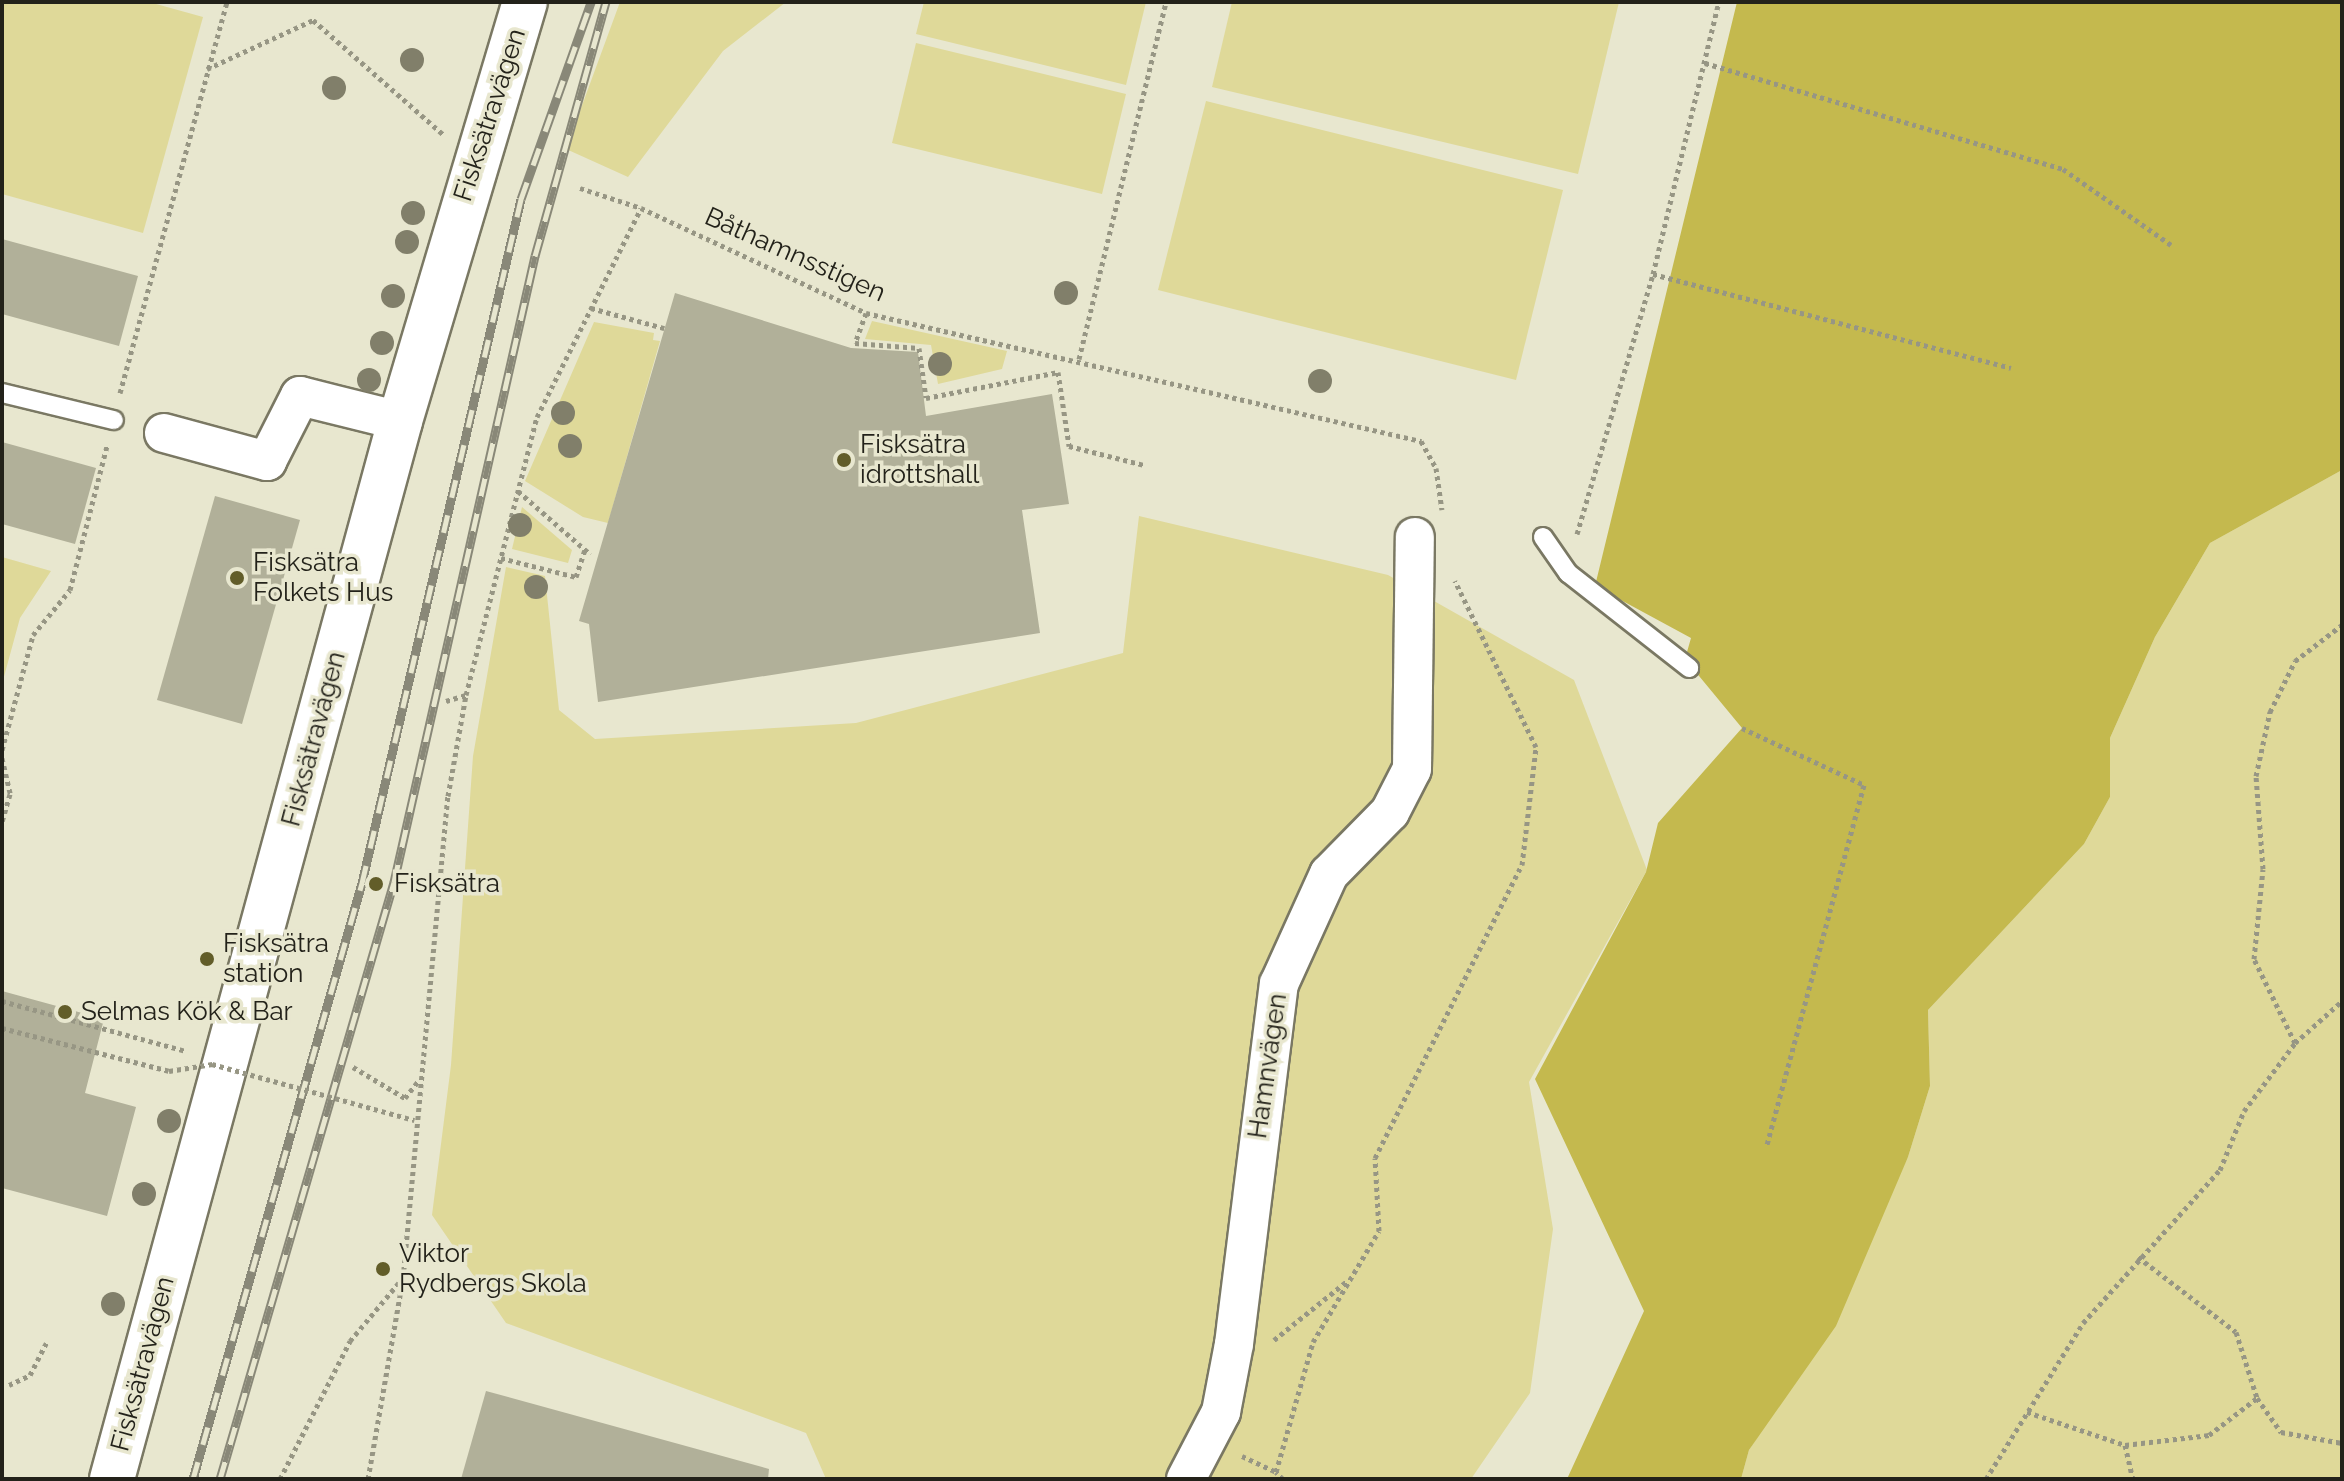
<!DOCTYPE html>
<html>
<head>
<meta charset="utf-8">
<style>
	body { margin:0 }
	#map { position:relative; width:2344px; height:1481px; overflow:hidden; background:#e8e7cf; font-family:Raleway,sans-serif }
	div>[style] { position:absolute }
	.green>* { inset:0; background:#dfd999 }
	.water>* { inset:0; background:#c4b94e }
	.building>* { inset:0; background:#b1b099 }
	.path>* { height:5px; margin-top:-2.5px; transform-origin:0; background:repeating-linear-gradient(90deg,#979684 0 4px,transparent 0 8px) }
	.roads { filter:drop-shadow(2px 0 #7a7863) drop-shadow(-2px 0 #7a7863) drop-shadow(0 2px #7a7863) drop-shadow(0 -2px #7a7863) }
	.service>* { height:18px; margin:-9px; padding:0 9px; transform-origin:9px; border-radius:9px; background:#fff }
	.minor>* { height:38px; margin:-19px; padding:0 19px; transform-origin:19px; border-radius:19px; background:#fff }
	.tertiary>* { height:44px; margin:-22px; padding:0 22px; transform-origin:22px; border-radius:22px; background:#fff }
	.rail>* { height:9px; margin-top:-4.5px; transform-origin:0; background:repeating-linear-gradient(90deg,#e8e7cf 0 18px,#898878 0 36px); box-sizing:border-box; border-block:2px solid #898878 }
	.path-bridge>* { height:5px; margin-top:-2.5px; transform-origin:0; background:repeating-linear-gradient(90deg,#979684 0 4px,transparent 0 8px) }
	.trees>* { width:24px; height:24px; margin:-12px; border-radius:50%; background:#817f6a }
	.dots>* { width:22px; height:22px; translate:-50% -50%; box-sizing:border-box; border:4px solid #e8e7cf; border-radius:50% }
	span { translate:-50% -50%; white-space:nowrap; text-align:center; line-height:1.15; -webkit-text-stroke:7px #e8e7cf; paint-order:stroke }
	.street-label { font-size:26px; color:#23221a }
	.poi-label { font-size:26px; color:#23221a }
	.left { translate:0 -50%; text-align:left }
	.frame { position:absolute; inset:0; border:4px solid #23221a; pointer-events:none }
</style>
</head>
<body>
<div id="map">
	<div class="green">
		<div style="clip-path:polygon(2px 2px,149px 2px,203px 17px,143px 233px,2px 194px)"></div>
		<div style="clip-path:polygon(620px 2px,786px 2px,723px 51px,628px 177px,566px 149px)"></div>
		<div style="clip-path:polygon(924px 2px,1146px 2px,1126px 85px,916px 34px)"></div>
		<div style="clip-path:polygon(1232px 2px,1619px 2px,1578px 174px,1212px 87px)"></div>
		<div style="clip-path:polygon(916px 43px,1126px 94px,1102px 194px,892px 143px)"></div>
		<div style="clip-path:polygon(1206px 101px,1563px 190px,1516px 380px,1158px 290px)"></div>
		<div style="clip-path:polygon(872px 321px,1007px 351px,1002px 369px,938px 384px,931px 345px,865px 339px)"></div>
		<div style="clip-path:polygon(594px 322px,654px 333px,653px 340px,660px 341px,608px 523px,583px 517px,525px 481px)"></div>
		<div style="clip-path:polygon(2342px 470px,2342px 1479px,1741px 1479px,1749px 1450px,1785px 1394px,1908px 1157px,1930px 1086px,1928px 1010px,2084px 844px,2110px 797px,2110px 738px,2155px 637px,2210px 543px)"></div>
		<div style="clip-path:polygon(522px 507px,572px 550px,568px 563px,512px 549px)"></div>
		<div style="clip-path:polygon(1139px 516px,1388px 575px,1574px 680px,1647px 870px,1529px 1082px,1553px 1229px,1530px 1393px,1471px 1479px,826px 1479px,806px 1433px,506px 1323px,432px 1215px,451px 1065px,473px 756px,506px 567px,545px 576px,559px 710px,595px 739px,856px 723px,1123px 653px)"></div>
		<div style="clip-path:polygon(2px 557px,51px 571px,20px 618px,2px 684px)"></div>
	</div>
	<div class="water">
		<div style="clip-path:polygon(1737px 2px,2342px 2px,2342px 470px,2210px 543px,2155px 637px,2110px 738px,2110px 797px,2084px 844px,1928px 1010px,1930px 1086px,1908px 1157px,1836px 1326px,1749px 1450px,1741px 1479px,1567px 1479px,1644px 1311px,1535px 1079px,1646px 872px,1658px 823px,1742px 728px,1685px 659px,1691px 638px,1595px 586px)"></div>
	</div>
	<div class="building">
		<div style="clip-path:polygon(2px 239px,138px 276px,119px 346px,2px 314px)"></div>
		<div style="clip-path:polygon(675px 293px,851px 348px,918px 352px,926px 416px,1052px 394px,1069px 504px,1022px 510px,1040px 633px,598px 702px,589px 624px,579px 621px)"></div>
		<div style="clip-path:polygon(2px 442px,96px 468px,75px 544px,2px 524px)"></div>
		<div style="clip-path:polygon(215px 496px,300px 520px,242px 724px,157px 700px)"></div>
		<div style="clip-path:polygon(2px 991px,104px 1019px,85px 1093px,136px 1107px,107px 1216px,2px 1188px)"></div>
		<div style="clip-path:polygon(486px 1391px,769px 1469px,768px 1479px,461px 1479px)"></div>
	</div>
	<div class="path">
		<div style="left:1705px;top:63px;width:373px;rotate:16.5deg"></div>
		<div style="left:2063px;top:169px;width:132px;rotate:35.1deg"></div>
		<div style="left:207px;top:69px;width:117px;rotate:-24.8deg"></div>
		<div style="left:313px;top:20px;width:174px;rotate:41.3deg"></div>
		<div style="left:580px;top:188px;width:64px;rotate:18.2deg"></div>
		<div style="left:641px;top:208px;width:248px;rotate:25deg"></div>
		<div style="left:866px;top:313px;width:570px;rotate:12.99deg"></div>
		<div style="left:1421px;top:441px;width:31px;rotate:61deg"></div>
		<div style="left:1436px;top:468px;width:42px;rotate:81.9deg"></div>
		<div style="left:1653px;top:274px;width:370px;rotate:14.7deg"></div>
		<div style="left:591px;top:308px;width:76px;rotate:15.3deg"></div>
		<div style="left:866px;top:313px;width:32px;rotate:110deg"></div>
		<div style="left:855px;top:343px;width:64px;rotate:4.5deg"></div>
		<div style="left:919px;top:348px;width:50px;rotate:82deg"></div>
		<div style="left:926px;top:398px;width:135px;rotate:-11.1deg"></div>
		<div style="left:1058px;top:372px;width:75px;rotate:81.5deg"></div>
		<div style="left:1069px;top:446px;width:77px;rotate:14.2deg"></div>
		<div style="left:1079px;top:359px;width:367px;rotate:-76.3deg"></div>
		<div style="left:120px;top:393px;width:405px;rotate:-74.7deg"></div>
		<div style="left:518px;top:491px;width:96px;rotate:41.2deg"></div>
		<div style="left:1577px;top:534px;width:271px;rotate:-73.7deg"></div>
		<div style="left:1653px;top:274px;width:280px;rotate:-76.4deg"></div>
		<div style="left:501px;top:558px;width:77px;rotate:14.2deg"></div>
		<div style="left:576px;top:577px;width:28px;rotate:-72deg"></div>
		<div style="left:446px;top:701px;width:21px;rotate:-17deg"></div>
		<div style="left:1742px;top:728px;width:135px;rotate:25deg"></div>
		<div style="left:1864px;top:785px;width:375px;rotate:105.1deg"></div>
		<div style="left:2px;top:750px;width:119px;rotate:-74.9deg"></div>
		<div style="left:33px;top:635px;width:58px;rotate:-50.6deg"></div>
		<div style="left:70px;top:590px;width:149px;rotate:-75.6deg"></div>
		<div style="left:2px;top:758px;width:37px;rotate:77deg"></div>
		<div style="left:10px;top:794px;width:29px;rotate:106deg"></div>
		<div style="left:2px;top:1001px;width:191px;rotate:15.2deg"></div>
		<div style="left:2295px;top:1043px;width:93px;rotate:-116deg"></div>
		<div style="left:2254px;top:959px;width:90px;rotate:-84.3deg"></div>
		<div style="left:2263px;top:869px;width:93px;rotate:-94.3deg"></div>
		<div style="left:2256px;top:776px;width:66px;rotate:-77.7deg"></div>
		<div style="left:2270px;top:712px;width:57px;rotate:-63.9deg"></div>
		<div style="left:2295px;top:661px;width:59px;rotate:-37.5deg"></div>
		<div style="left:353px;top:1067px;width:61px;rotate:30.8deg"></div>
		<div style="left:405px;top:1098px;width:23px;rotate:-52deg"></div>
		<div style="left:2138px;top:1257px;width:123px;rotate:37.4deg"></div>
		<div style="left:2236px;top:1332px;width:69px;rotate:72.3deg"></div>
		<div style="left:2257px;top:1398px;width:42px;rotate:54.8deg"></div>
		<div style="left:2281px;top:1432px;width:62px;rotate:10.2deg"></div>
		<div style="left:1274px;top:1340px;width:94px;rotate:-38.9deg"></div>
		<div style="left:9px;top:1385px;width:23px;rotate:-25deg"></div>
		<div style="left:30px;top:1375px;width:36px;rotate:-63deg"></div>
		<div style="left:2027px;top:1412px;width:103px;rotate:18.6deg"></div>
		<div style="left:2125px;top:1445px;width:85px;rotate:-6.8deg"></div>
		<div style="left:2209px;top:1435px;width:61px;rotate:-37.6deg"></div>
		<div style="left:2125px;top:1445px;width:35px;rotate:77deg"></div>
		<div style="left:1242px;top:1456px;width:38px;rotate:25deg"></div>
		<div style="left:280px;top:1479px;width:155px;rotate:-63.1deg"></div>
		<div style="left:350px;top:1341px;width:81px;rotate:-50deg"></div>
		<div style="left:368px;top:1479px;width:203px;rotate:-80.1deg"></div>
		<div style="left:403px;top:1279px;width:485px;rotate:-84.7deg"></div>
		<div style="left:448px;top:796px;width:103px;rotate:-79.9deg"></div>
		<div style="left:466px;top:695px;width:287px;rotate:-75.7deg"></div>
		<div style="left:537px;top:417px;width:233px;rotate:-63.5deg"></div>
		<div style="left:1283px;top:1479px;width:10px;rotate:-135deg"></div>
		<div style="left:1276px;top:1472px;width:135px;rotate:-74.1deg"></div>
		<div style="left:1313px;top:1342px;width:129px;rotate:-59.3deg"></div>
		<div style="left:1379px;top:1231px;width:73px;rotate:-93.1deg"></div>
		<div style="left:1375px;top:1158px;width:328px;rotate:-63.4deg"></div>
		<div style="left:1522px;top:865px;width:119px;rotate:-83.2deg"></div>
		<div style="left:1536px;top:747px;width:185px;rotate:-116deg"></div>
		<div style="left:1986px;top:1479px;width:184px;rotate:-58.1deg"></div>
		<div style="left:2083px;top:1323px;width:205px;rotate:-48.2deg"></div>
		<div style="left:2220px;top:1170px;width:64px;rotate:-67.9deg"></div>
		<div style="left:2244px;top:1111px;width:85px;rotate:-53.1deg"></div>
		<div style="left:2295px;top:1043px;width:63px;rotate:-41.8deg"></div>
	</div>
	<div class="roads">
		<div class="service">
			<div style="left:2px;top:393px;width:115px;rotate:13.6deg"></div>
			<div style="left:1543px;top:537px;width:44px;rotate:55.2deg"></div>
			<div style="left:1568px;top:573px;width:154px;rotate:38.1deg"></div>
		</div>
		<div class="minor">
			<div style="left:164px;top:433px;width:107px;rotate:15.2deg"></div>
			<div style="left:267px;top:461px;width:73px;rotate:-63.1deg"></div>
			<div style="left:300px;top:396px;width:103px;rotate:14deg"></div>
			<div style="left:1186px;top:1479px;width:76px;rotate:-62.4deg"></div>
			<div style="left:1221px;top:1412px;width:69px;rotate:-79.2deg"></div>
			<div style="left:1234px;top:1344px;width:363px;rotate:-82.9deg"></div>
			<div style="left:1279px;top:984px;width:121px;rotate:-65.6deg"></div>
			<div style="left:1329px;top:874px;width:87px;rotate:-45.5deg"></div>
			<div style="left:1390px;top:812px;width:48px;rotate:-62.9deg"></div>
			<div style="left:1412px;top:769px;width:232px;rotate:-89.3deg"></div>
		</div>
		<div class="tertiary">
			<div style="left:112px;top:1479px;width:1096px;rotate:-74.77deg"></div>
			<div style="left:400px;top:421px;width:437px;rotate:-73.4deg"></div>
		</div>
	</div>
	<div class="rail">
		<div style="left:193px;top:1479px;width:619px;rotate:-74.17deg"></div>
		<div style="left:362px;top:883px;width:702px;rotate:-76.91deg"></div>
		<div style="left:521px;top:199px;width:209px;rotate:-70.4deg"></div>
		<div style="left:220px;top:1479px;width:622px;rotate:-73.75deg"></div>
		<div style="left:394px;top:882px;width:642px;rotate:-77.31deg"></div>
		<div style="left:535px;top:256px;width:264px;rotate:-74.4deg"></div>
	</div>
	<div class="path-bridge">
		<div style="left:2px;top:1028px;width:172px;rotate:14.4deg"></div>
		<div style="left:169px;top:1071px;width:44px;rotate:-9.2deg"></div>
		<div style="left:212px;top:1064px;width:210px;rotate:15.5deg"></div>
	</div>
	<div class="trees">
		<div style="left:412px;top:60px"></div>
		<div style="left:334px;top:88px"></div>
		<div style="left:413px;top:213px"></div>
		<div style="left:407px;top:242px"></div>
		<div style="left:1066px;top:293px"></div>
		<div style="left:393px;top:296px"></div>
		<div style="left:382px;top:343px"></div>
		<div style="left:940px;top:364px"></div>
		<div style="left:369px;top:380px"></div>
		<div style="left:1320px;top:381px"></div>
		<div style="left:563px;top:413px"></div>
		<div style="left:570px;top:446px"></div>
		<div style="left:520px;top:525px"></div>
		<div style="left:536px;top:587px"></div>
		<div style="left:169px;top:1121px"></div>
		<div style="left:144px;top:1194px"></div>
		<div style="left:113px;top:1304px"></div>
	</div>
	<div class="dots">
		<div style="left:844px;top:460px;background:#625d29"></div>
		<div style="left:237px;top:578px;background:#625d29"></div>
		<div style="left:376px;top:884px;background:#625d29"></div>
		<div style="left:207px;top:959px;background:#625d29"></div>
		<div style="left:65px;top:1012px;background:#625d29"></div>
		<div style="left:383px;top:1269px;background:#625d29"></div>
	</div>
	<div class="street-label">
		<span style="left:490px;top:115px;rotate:-72deg">Fisksätravägen</span>
		<span style="left:795px;top:255px;rotate:24deg">Båthamnsstigen</span>
		<span style="left:314px;top:739px;rotate:-75deg">Fisksätravägen</span>
		<span style="left:1268px;top:1066px;rotate:-82deg">Hamnvägen</span>
		<span style="left:143px;top:1364px;rotate:-75deg">Fisksätravägen</span>
	</div>
	<div class="poi-label">
		<span class="left" style="left:860px;top:460px">Fisksätra<br>idrottshall</span>
		<span class="left" style="left:253px;top:578px">Fisksätra<br>Folkets Hus</span>
		<span class="left" style="left:394px;top:884px">Fisksätra</span>
		<span class="left" style="left:223px;top:959px">Fisksätra<br>station</span>
		<span class="left" style="left:81px;top:1012px">Selmas Kök &amp; Bar</span>
		<span class="left" style="left:399px;top:1269px">Viktor<br>Rydbergs Skola</span>
	</div>
	<div class="frame"></div>
</div>
</body>
</html>
